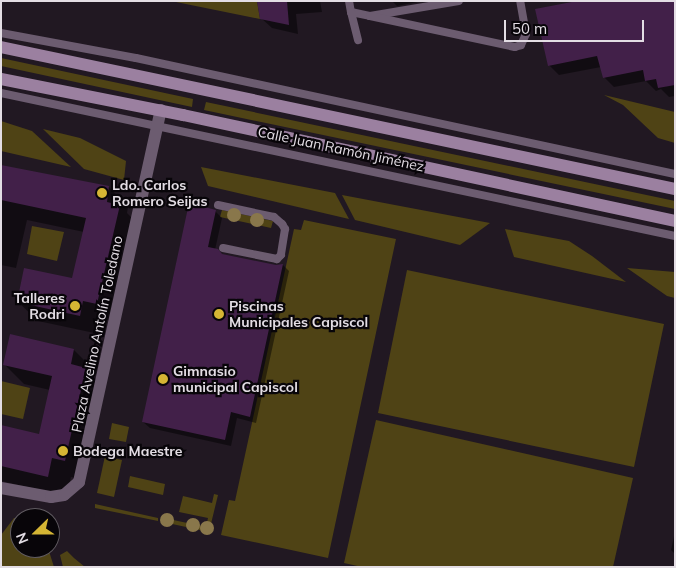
<!DOCTYPE html>
<html>
<head>
<meta charset="utf-8">
<style>
	body { margin:0 }
	#map { position:relative; width:676px; height:568px; overflow:hidden; background:#211822; font-family:Mulish,sans-serif }
	div>[style] { position:absolute }
	.green>* { inset:0; background:#4f4315 }
	.shadow>* { inset:0; background:#0007 }
	.building>* { inset:0; background:#422049 }
	.service>* { height:8px; margin:-4px; padding:0 4px; transform-origin:4px; border-radius:4px; background:#6c5c70 }
	.minor>* { height:12px; margin:-6px; padding:0 6px; transform-origin:6px; border-radius:6px; background:#6c5c70 }
	.secondary>* { height:12px; margin:-6px; padding:0 6px; transform-origin:6px; border-radius:6px; background:#9b80a0 }
	.trees>* { width:14px; height:14px; margin:-7px; border-radius:50%; background:#89774b }
	.dots>* { width:14px; height:14px; translate:-50% -50%; box-sizing:border-box; border:2px solid #080509; border-radius:50% }
	span { translate:-50% -50%; white-space:nowrap; text-align:center; line-height:1.15; -webkit-text-stroke:4.5px #080509; paint-order:stroke }
	.street-label { font-size:14px; color:#e3dde4 }
	.poi-label { font-size:14px; color:#e3dde4; font-weight:700 }
	.left { translate:0 -50%; text-align:left }
	.right { translate:-100% -50%; text-align:right }
	.frame { position:absolute; inset:0; border:2px solid #e3dde4; pointer-events:none }
	.north { position:absolute; left:10px; top:508px; width:50px; height:50px; box-sizing:border-box; background:#080509; border:1px solid #605b61; border-radius:50%; rotate:248deg; font-size:14px; font-weight:700; line-height:20px; text-align:center; color:#e3dde4 }
	.north::after { content:''; display:block; margin:auto; width:18px; height:22px; background:#d5b534; clip-path:polygon(50% 0,100% 100%,50% 72%,0 100%) }
	.scale { position:absolute; left:504px; top:20px; width:140px; height:22px; box-sizing:border-box; border:2px solid #e3dde4; border-top:0; padding-left:6px; font-size:15px; line-height:18px; white-space:nowrap; color:#e3dde4; -webkit-text-stroke:4px #080509; paint-order:stroke }
</style>
</head>
<body>
<div id="map">
	<div class="green">
		<div style="clip-path:polygon(257px 1px,260px 19px,176px 2px,177px 1px)"></div>
		<div style="clip-path:polygon(1px 58px,193px 99px,192px 107px,1px 66px)"></div>
		<div style="clip-path:polygon(604px 95px,675px 112px,675px 143px,658px 138px,623px 105px)"></div>
		<div style="clip-path:polygon(206px 102px,675px 201px,675px 209px,204px 110px)"></div>
		<div style="clip-path:polygon(1px 121px,32px 131px,71px 167px,1px 151px)"></div>
		<div style="clip-path:polygon(43px 129px,80px 138px,126px 161px,124px 180px,84px 169px)"></div>
		<div style="clip-path:polygon(201px 167px,335px 193px,349px 219px,208px 186px)"></div>
		<div style="clip-path:polygon(342px 195px,490px 223px,460px 245px,355px 220px)"></div>
		<div style="clip-path:polygon(222px 210px,273px 221px,271px 228px,220px 217px)"></div>
		<div style="clip-path:polygon(304px 220px,396px 239px,328px 558px,221px 535px,229px 500px,235px 501px,294px 229px,301px 230px)"></div>
		<div style="clip-path:polygon(32px 226px,64px 232px,57px 261px,27px 254px)"></div>
		<div style="clip-path:polygon(505px 229px,569px 241px,592px 256px,626px 282px,514px 257px)"></div>
		<div style="clip-path:polygon(627px 268px,675px 272px,675px 298px,667px 296px)"></div>
		<div style="clip-path:polygon(407px 270px,664px 324px,634px 467px,378px 413px)"></div>
		<div style="clip-path:polygon(1px 381px,30px 388px,23px 419px,1px 414px)"></div>
		<div style="clip-path:polygon(376px 420px,633px 478px,613px 567px,362px 567px,344px 563px)"></div>
		<div style="clip-path:polygon(112px 423px,129px 427px,126px 442px,109px 439px)"></div>
		<div style="clip-path:polygon(105px 456px,122px 460px,114px 497px,97px 493px)"></div>
		<div style="clip-path:polygon(130px 476px,165px 484px,163px 495px,128px 487px)"></div>
		<div style="clip-path:polygon(214px 494px,218px 495px,209px 532px,163px 522px,164px 518px,206px 527px,208px 518px,179px 512px,183px 496px,212px 503px)"></div>
		<div style="clip-path:polygon(95px 504px,158px 518px,158px 521px,95px 508px)"></div>
		<div style="clip-path:polygon(14px 518px,20px 518px,20px 548px,48px 548px,54px 567px,1px 567px,1px 535px)"></div>
		<div style="clip-path:polygon(67px 551px,74px 558px,85px 567px,63px 567px,60px 555px)"></div>
	</div>
	<div class="shadow">
		<div style="clip-path:polygon(258px 1px,320px 1px,322px 12px,296px 14px,298px 34px,272px 28px,261px 18px)"></div>
		<div style="clip-path:polygon(392px 1px,423px 1px,397px 6px)"></div>
		<div style="clip-path:polygon(675px 1px,675px 96px,669px 97px,661px 89px,656px 91px,646px 81px,614px 87px,604px 77px,601px 67px,559px 75px,549px 65px)"></div>
		<div style="clip-path:polygon(1px 166px,109px 187px,128px 207px,127px 213px,139px 225px,116px 322px,102px 319px,99px 334px,38px 321px,18px 302px,73px 280px,84px 232px,27px 220px,16px 268px,1px 265px)"></div>
		<div style="clip-path:polygon(215px 211px,222px 218px,215px 250px,221px 255px,276px 266px,283px 265px,289px 271px,256px 423px,237px 418px,231px 446px,150px 428px,143px 422px)"></div>
		<div style="clip-path:polygon(74px 350px,93px 369px,92px 375px,105px 389px,85px 480px,71px 477px,67px 496px,1px 481px,1px 426px,40px 435px,50px 390px,24px 384px,4px 364px)"></div>
		<div style="clip-path:polygon(675px 532px,675px 554px,671px 550px)"></div>
	</div>
	<div class="building">
		<div style="clip-path:polygon(257px 1px,287px 1px,289px 25px,260px 19px)"></div>
		<div style="clip-path:polygon(577px 1px,675px 1px,675px 85px,658px 88px,656px 79px,645px 81px,643px 70px,603px 78px,597px 56px,548px 66px,535px 9px)"></div>
		<div style="clip-path:polygon(1px 165px,109px 186px,107px 202px,120px 205px,97px 304px,83px 301px,80px 316px,17px 302px,24px 268px,72px 278px,86px 218px,1px 200px)"></div>
		<div style="clip-path:polygon(189px 203px,216px 210px,208px 247px,218px 249px,222px 254px,276px 265px,283px 264px,250px 417px,231px 412px,225px 440px,142px 422px)"></div>
		<div style="clip-path:polygon(10px 334px,74px 349px,71px 364px,86px 368px,65px 461px,52px 458px,48px 477px,1px 466px,1px 425px,39px 434px,52px 376px,3px 365px)"></div>
	</div>
	<div class="service">
		<div style="left:349px;top:1px;width:11px;rotate:80deg"></div>
		<div style="left:351px;top:12px;width:19px;rotate:12deg"></div>
		<div style="left:370px;top:16px;width:90px;rotate:-9.6deg"></div>
		<div style="left:351px;top:12px;width:29px;rotate:76deg"></div>
		<div style="left:370px;top:16px;width:148px;rotate:12.1deg"></div>
		<div style="left:515px;top:47px;width:6px;rotate:-18deg"></div>
		<div style="left:521px;top:45px;width:12px;rotate:-66deg"></div>
		<div style="left:526px;top:34px;width:34px;rotate:-100deg"></div>
		<div style="left:1px;top:33px;width:137px;rotate:10.5deg"></div>
		<div style="left:136px;top:58px;width:551px;rotate:12.15deg"></div>
		<div style="left:1px;top:93px;width:689px;rotate:11.98deg"></div>
		<div style="left:218px;top:205px;width:57px;rotate:12.1deg"></div>
		<div style="left:274px;top:217px;width:11px;rotate:41deg"></div>
		<div style="left:282px;top:224px;width:6px;rotate:59deg"></div>
		<div style="left:285px;top:229px;width:26px;rotate:99deg"></div>
		<div style="left:281px;top:255px;width:6px;rotate:135deg"></div>
		<div style="left:277px;top:259px;width:55px;rotate:-168.5deg"></div>
	</div>
	<div class="minor">
		<div style="left:1px;top:488px;width:51px;rotate:10.2deg"></div>
		<div style="left:51px;top:497px;width:13px;rotate:-9deg"></div>
		<div style="left:64px;top:495px;width:20px;rotate:-41deg"></div>
		<div style="left:79px;top:482px;width:381px;rotate:-77.6deg"></div>
	</div>
	<div class="secondary">
		<div style="left:1px;top:47px;width:689px;rotate:11.9deg"></div>
		<div style="left:1px;top:79px;width:186px;rotate:11.2deg"></div>
		<div style="left:183px;top:115px;width:503px;rotate:12.16deg"></div>
	</div>
	<div class="trees">
		<div style="left:234px;top:215px"></div>
		<div style="left:257px;top:220px"></div>
		<div style="left:167px;top:520px"></div>
		<div style="left:193px;top:525px"></div>
		<div style="left:207px;top:528px"></div>
	</div>
	<div class="dots">
		<div style="left:102px;top:193px;background:#d5b534"></div>
		<div style="left:75px;top:306px;background:#d5b534"></div>
		<div style="left:219px;top:314px;background:#d5b534"></div>
		<div style="left:163px;top:379px;background:#d5b534"></div>
		<div style="left:63px;top:451px;background:#d5b534"></div>
	</div>
	<div class="street-label">
		<span style="left:341px;top:149px;rotate:12deg">Calle Juan Ramón Jiménez</span>
		<span style="left:97px;top:334px;rotate:-78deg">Plaza Avelino Antolín Toledano</span>
	</div>
	<div class="poi-label">
		<span class="left" style="left:112px;top:193px">Ldo. Carlos<br>Romero Seijas</span>
		<span class="right" style="left:65px;top:306px">Talleres<br>Rodri</span>
		<span class="left" style="left:229px;top:314px">Piscinas<br>Municipales Capiscol</span>
		<span class="left" style="left:173px;top:379px">Gimnasio<br>municipal Capiscol</span>
		<span class="left" style="left:73px;top:451px">Bodega Maestre</span>
	</div>
	<div class="frame"></div>
	<div class="north">N</div>
	<div class="scale">50 m</div>
</div>
</body>
</html>
